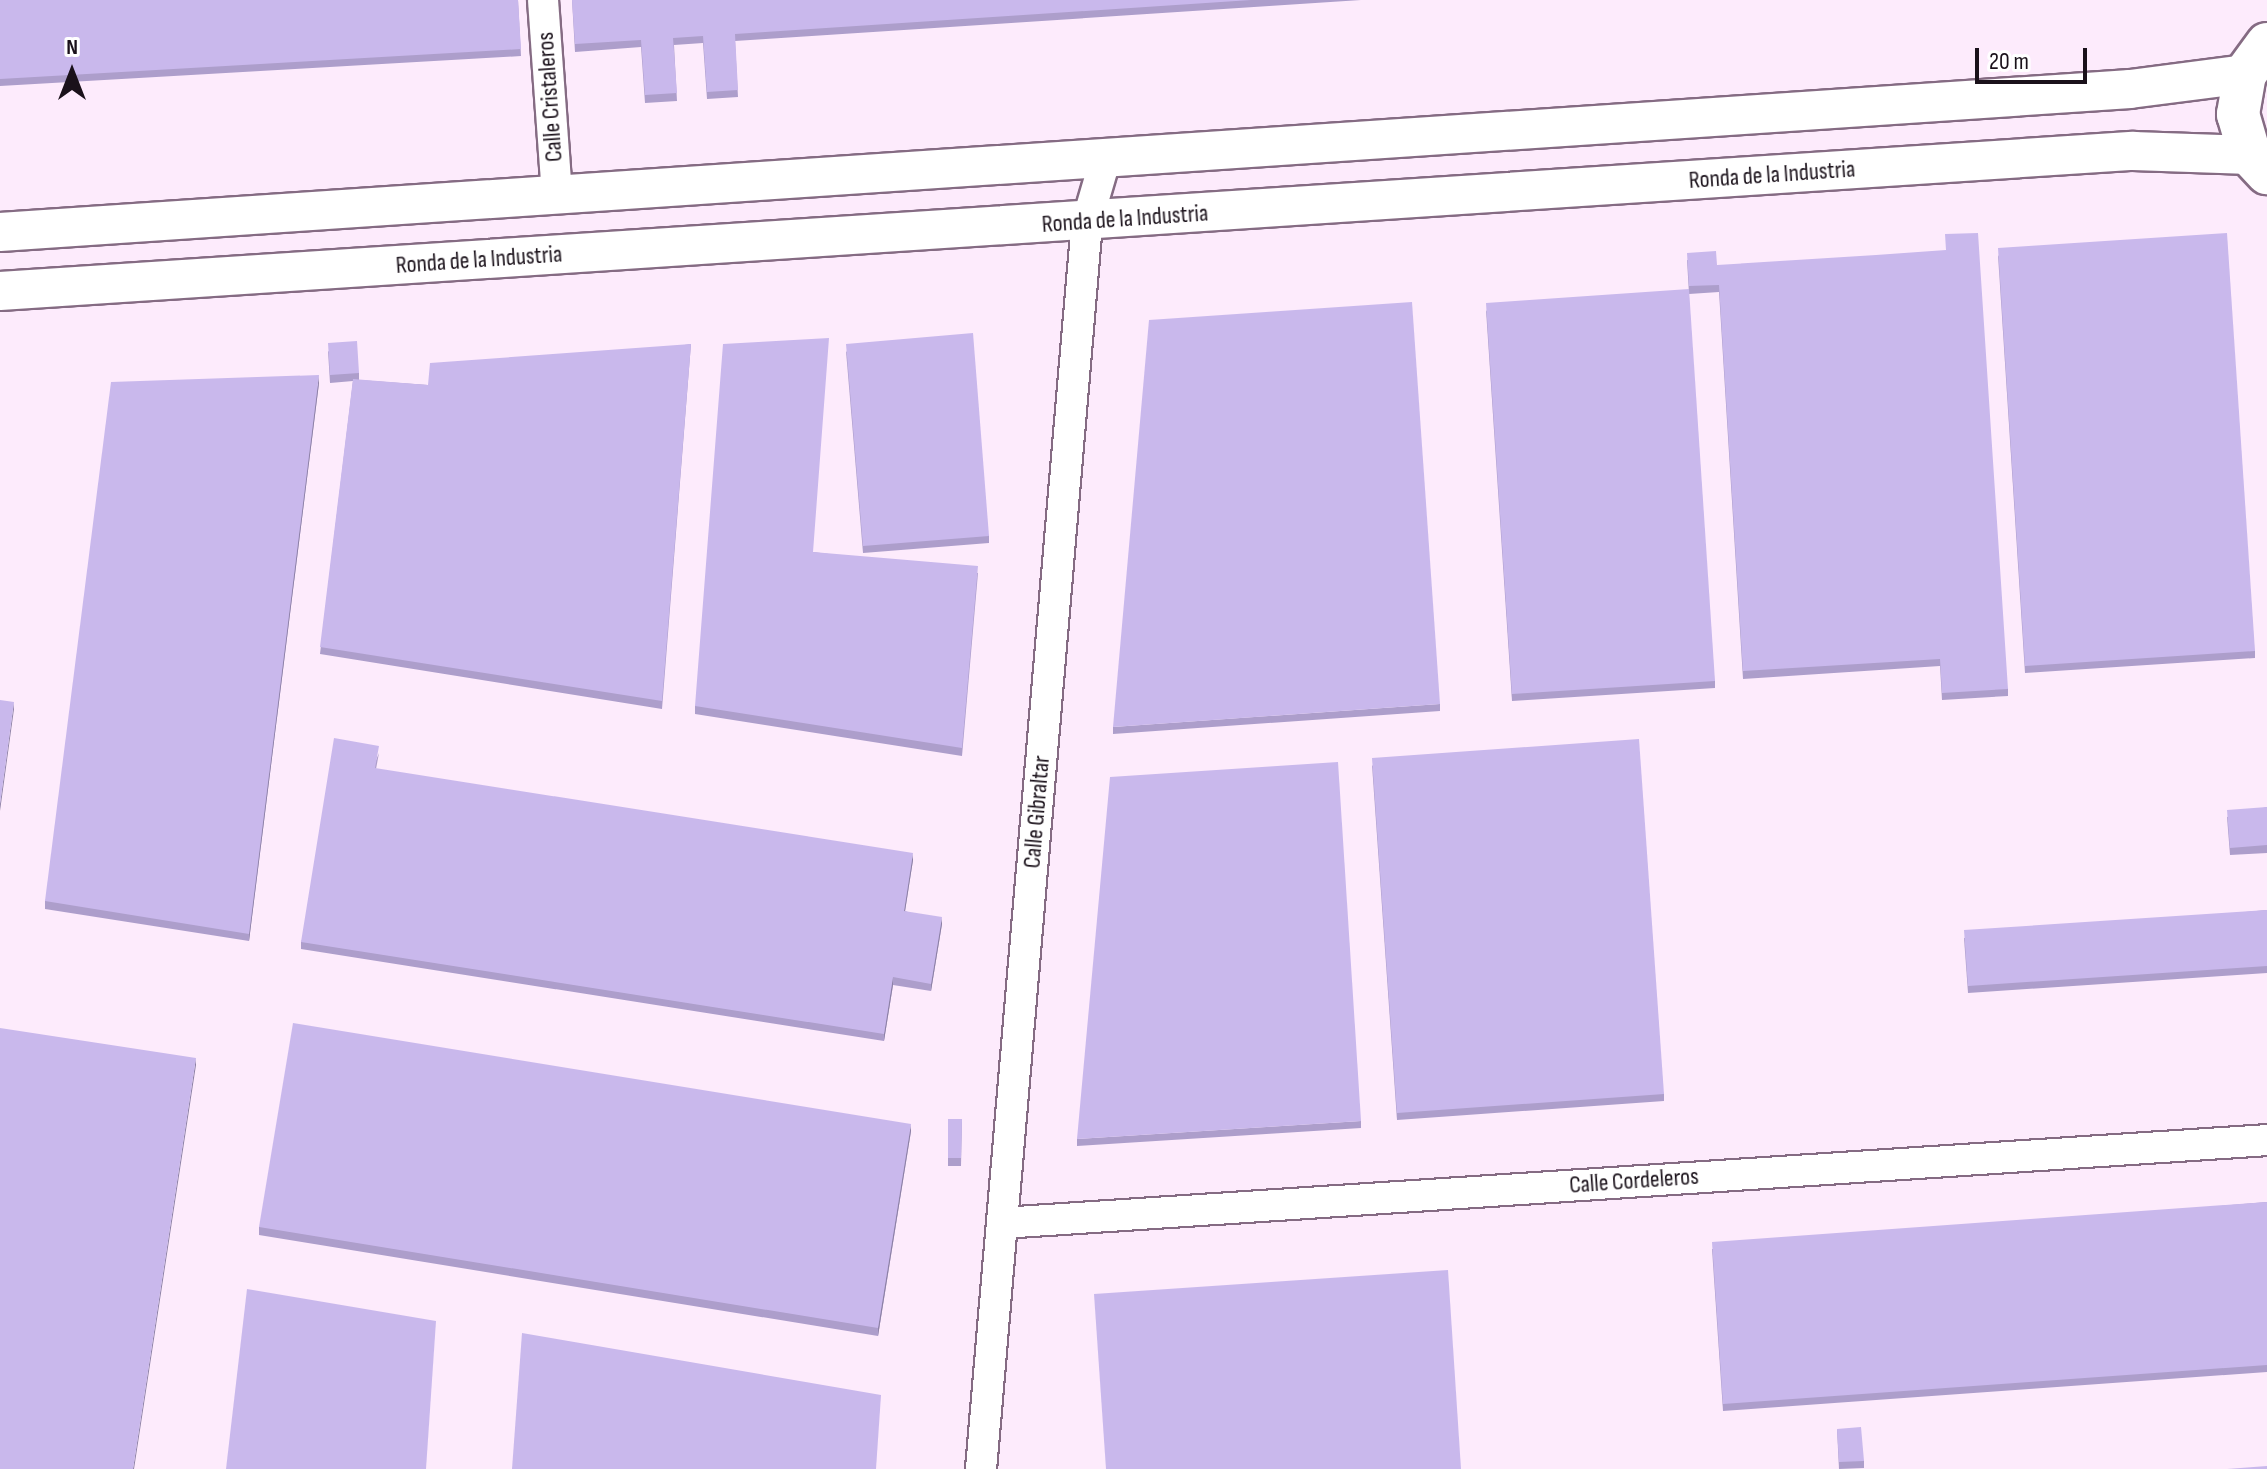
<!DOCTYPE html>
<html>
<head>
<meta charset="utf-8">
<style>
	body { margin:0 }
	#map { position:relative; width:2267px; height:1469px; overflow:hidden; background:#fdebfc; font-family:"Sofia Sans Condensed",sans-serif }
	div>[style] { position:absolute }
	.roads { filter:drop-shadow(2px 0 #856b83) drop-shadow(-2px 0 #856b83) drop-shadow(0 2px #856b83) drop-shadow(0 -2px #856b83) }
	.minor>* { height:30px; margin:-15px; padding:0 15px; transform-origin:15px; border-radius:15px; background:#fff }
	.tertiary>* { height:38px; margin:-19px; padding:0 19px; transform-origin:19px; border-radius:19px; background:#fff }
	.secondary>* { height:42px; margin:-21px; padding:0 21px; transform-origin:21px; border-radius:21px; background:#fff }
	.wall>* { inset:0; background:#ad9ecb }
	.shaded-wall>* { inset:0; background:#8d81a5 }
	.building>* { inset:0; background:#c9b8ec }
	span { translate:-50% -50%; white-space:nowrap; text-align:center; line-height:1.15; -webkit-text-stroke:7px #fff; paint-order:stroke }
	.street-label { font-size:24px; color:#1a111a }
	.north { position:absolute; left:32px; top:32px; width:80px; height:80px; -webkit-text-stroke:6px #fff; paint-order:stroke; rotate:0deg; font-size:22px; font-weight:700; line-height:32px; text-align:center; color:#1a111a }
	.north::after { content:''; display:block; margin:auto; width:28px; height:36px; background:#1a111a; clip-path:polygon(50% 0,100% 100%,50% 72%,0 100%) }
	.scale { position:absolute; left:1975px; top:48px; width:112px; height:36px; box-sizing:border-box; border:4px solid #1a111a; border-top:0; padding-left:10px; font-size:24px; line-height:28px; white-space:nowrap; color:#1a111a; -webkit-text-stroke:6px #fff; paint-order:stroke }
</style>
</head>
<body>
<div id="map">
	<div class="roads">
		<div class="minor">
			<div style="left:543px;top:0;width:195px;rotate:85.9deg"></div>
			<div style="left:1002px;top:1223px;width:1268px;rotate:-3.75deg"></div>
			<div style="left:981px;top:1469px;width:1251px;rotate:-85.14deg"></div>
			<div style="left:1087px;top:222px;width:68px;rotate:-73.7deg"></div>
		</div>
		<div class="tertiary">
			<div style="left:0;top:232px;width:2135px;rotate:-3.84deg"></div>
			<div style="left:2130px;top:89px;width:116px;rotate:-7.4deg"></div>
			<div style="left:0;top:291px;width:2138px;rotate:-3.76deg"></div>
			<div style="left:2133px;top:151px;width:117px;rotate:2deg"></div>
		</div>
		<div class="secondary">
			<div style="left:2267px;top:44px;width:37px;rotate:126deg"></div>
			<div style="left:2245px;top:74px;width:41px;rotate:99.9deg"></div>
			<div style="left:2238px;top:114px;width:43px;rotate:73.7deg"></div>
			<div style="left:2250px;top:155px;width:25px;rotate:47deg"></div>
		</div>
	</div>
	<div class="wall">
		<div style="clip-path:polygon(0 0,518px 0,521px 56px,0 86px)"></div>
		<div style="clip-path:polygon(572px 0,1361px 0,735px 41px,738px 97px,707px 99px,703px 43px,674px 45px,677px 101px,645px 103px,641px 47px,575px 52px)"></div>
		<div style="clip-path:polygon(1998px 255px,2255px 651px,2255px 658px,2025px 673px)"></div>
		<div style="clip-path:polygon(1687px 260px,1717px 265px,2008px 689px,2008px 696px,1942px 700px,1940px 666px,1743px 679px,1719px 292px,1689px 294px)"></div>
		<div style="clip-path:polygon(1486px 310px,1715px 681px,1715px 688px,1512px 701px)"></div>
		<div style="clip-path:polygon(691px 344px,662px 709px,320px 654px,353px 381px,330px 383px,328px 351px,359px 373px,359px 380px,428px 385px)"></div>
		<div style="clip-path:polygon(846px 351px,989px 536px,989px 543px,863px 553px)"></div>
		<div style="clip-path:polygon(319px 383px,249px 941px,45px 909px,45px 901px)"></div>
		<div style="clip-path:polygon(813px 552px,978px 573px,962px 756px,695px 714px,695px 706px)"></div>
		<div style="clip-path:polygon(1440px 704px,1440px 711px,1113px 734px,1113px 727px)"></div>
		<div style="clip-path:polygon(379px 753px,376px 769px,913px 860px,905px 911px,942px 924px,931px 991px,893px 985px,884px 1041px,301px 949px,301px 942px)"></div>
		<div style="clip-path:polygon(1372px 765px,1664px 1094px,1664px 1101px,1397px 1120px)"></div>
		<div style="clip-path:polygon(2267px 807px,2267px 853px,2230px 855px,2227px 817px)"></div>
		<div style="clip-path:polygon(2267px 910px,2267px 973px,1968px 993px,1964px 938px)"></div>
		<div style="clip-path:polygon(948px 1119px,962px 1119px,961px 1166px,948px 1166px)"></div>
		<div style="clip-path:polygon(1361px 1121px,1361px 1128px,1077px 1146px,1077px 1139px)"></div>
		<div style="clip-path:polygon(911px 1131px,878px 1336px,259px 1235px,259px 1227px)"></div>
		<div style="clip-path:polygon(2267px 1202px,2267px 1372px,1723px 1411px,1712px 1249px)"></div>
		<div style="clip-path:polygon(1837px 1429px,1864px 1461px,1864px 1468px,1839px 1469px)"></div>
	</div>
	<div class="shaded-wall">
		<div style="clip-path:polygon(319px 375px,319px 383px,249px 941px,249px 934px)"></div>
		<div style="clip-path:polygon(14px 702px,14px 709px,0 811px,0 804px)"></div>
		<div style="clip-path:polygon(913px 853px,913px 860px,904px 918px,904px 911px)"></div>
		<div style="clip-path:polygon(942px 917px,942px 924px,931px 991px,931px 984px)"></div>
		<div style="clip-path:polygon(893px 977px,893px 985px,884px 1041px,884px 1034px)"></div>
		<div style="clip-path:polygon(196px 1058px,196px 1065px,134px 1469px,133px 1469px)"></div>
		<div style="clip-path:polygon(911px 1124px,911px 1131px,878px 1336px,878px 1328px)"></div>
	</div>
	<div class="building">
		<div style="clip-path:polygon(0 0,518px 0,521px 49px,0 79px)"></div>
		<div style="clip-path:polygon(572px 0,1251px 0,735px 34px,738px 90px,707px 92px,703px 36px,673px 38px,677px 93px,645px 95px,641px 40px,575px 44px)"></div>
		<div style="clip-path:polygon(1978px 233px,2008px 689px,1942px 693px,1940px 659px,1743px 671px,1719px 285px,1689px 286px,1687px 253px,1716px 251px,1717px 265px,1876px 255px,1946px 250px,1945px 234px)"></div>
		<div style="clip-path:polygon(2227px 233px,2255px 651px,2025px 666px,1998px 248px)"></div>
		<div style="clip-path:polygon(1689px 289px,1715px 681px,1512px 694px,1486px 303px)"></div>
		<div style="clip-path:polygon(1412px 302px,1440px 704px,1113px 727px,1149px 320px)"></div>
		<div style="clip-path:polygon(973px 333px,989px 536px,863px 546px,846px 344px)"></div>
		<div style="clip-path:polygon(829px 338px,813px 552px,978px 566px,962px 748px,695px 706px,723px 344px)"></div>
		<div style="clip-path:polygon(357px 341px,359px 373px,330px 375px,328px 343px)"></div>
		<div style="clip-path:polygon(691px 344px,662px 701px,320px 647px,353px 379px,428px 385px,430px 363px)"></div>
		<div style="clip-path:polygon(319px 375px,249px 934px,45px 901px,111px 382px)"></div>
		<div style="clip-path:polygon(0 700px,14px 702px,0 804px)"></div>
		<div style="clip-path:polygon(334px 738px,379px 746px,375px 768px,913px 853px,904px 911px,942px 917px,931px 984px,893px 977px,884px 1034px,301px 942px)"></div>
		<div style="clip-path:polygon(1639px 739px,1664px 1094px,1397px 1113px,1372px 758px)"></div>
		<div style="clip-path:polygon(1338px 762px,1361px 1121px,1077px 1139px,1110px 777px)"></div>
		<div style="clip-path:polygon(2267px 807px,2267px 845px,2230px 848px,2227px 810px)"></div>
		<div style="clip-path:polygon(2267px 910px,2267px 966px,1968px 986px,1964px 930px)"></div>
		<div style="clip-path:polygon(293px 1023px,911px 1124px,878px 1328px,259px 1227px)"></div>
		<div style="clip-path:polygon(0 1028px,196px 1058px,133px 1469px,0 1469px)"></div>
		<div style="clip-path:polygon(948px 1119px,962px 1119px,961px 1158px,948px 1158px)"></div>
		<div style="clip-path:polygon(2267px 1202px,2267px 1365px,1723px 1404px,1712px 1242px)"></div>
		<div style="clip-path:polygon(1448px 1270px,1461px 1469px,1106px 1469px,1094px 1294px)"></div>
		<div style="clip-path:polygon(247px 1289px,436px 1321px,426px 1469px,226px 1469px)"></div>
		<div style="clip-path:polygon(522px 1333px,881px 1395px,876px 1469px,512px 1469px)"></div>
		<div style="clip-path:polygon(1861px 1427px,1864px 1461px,1839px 1462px,1837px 1429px)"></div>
		<div style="clip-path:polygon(2267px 1466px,2267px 1469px,2227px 1469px)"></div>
	</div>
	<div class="street-label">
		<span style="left:550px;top:97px;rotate:-94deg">Calle Cristaleros</span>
		<span style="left:1772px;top:175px;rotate:-4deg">Ronda de la Industria</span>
		<span style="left:1125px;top:219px;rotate:-4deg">Ronda de la Industria</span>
		<span style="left:479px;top:260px;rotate:-4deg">Ronda de la Industria</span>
		<span style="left:1037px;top:812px;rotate:-85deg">Calle Gibraltar</span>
		<span style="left:1634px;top:1181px;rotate:-4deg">Calle Cordeleros</span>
	</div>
	<div class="north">N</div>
	<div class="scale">20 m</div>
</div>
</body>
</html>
